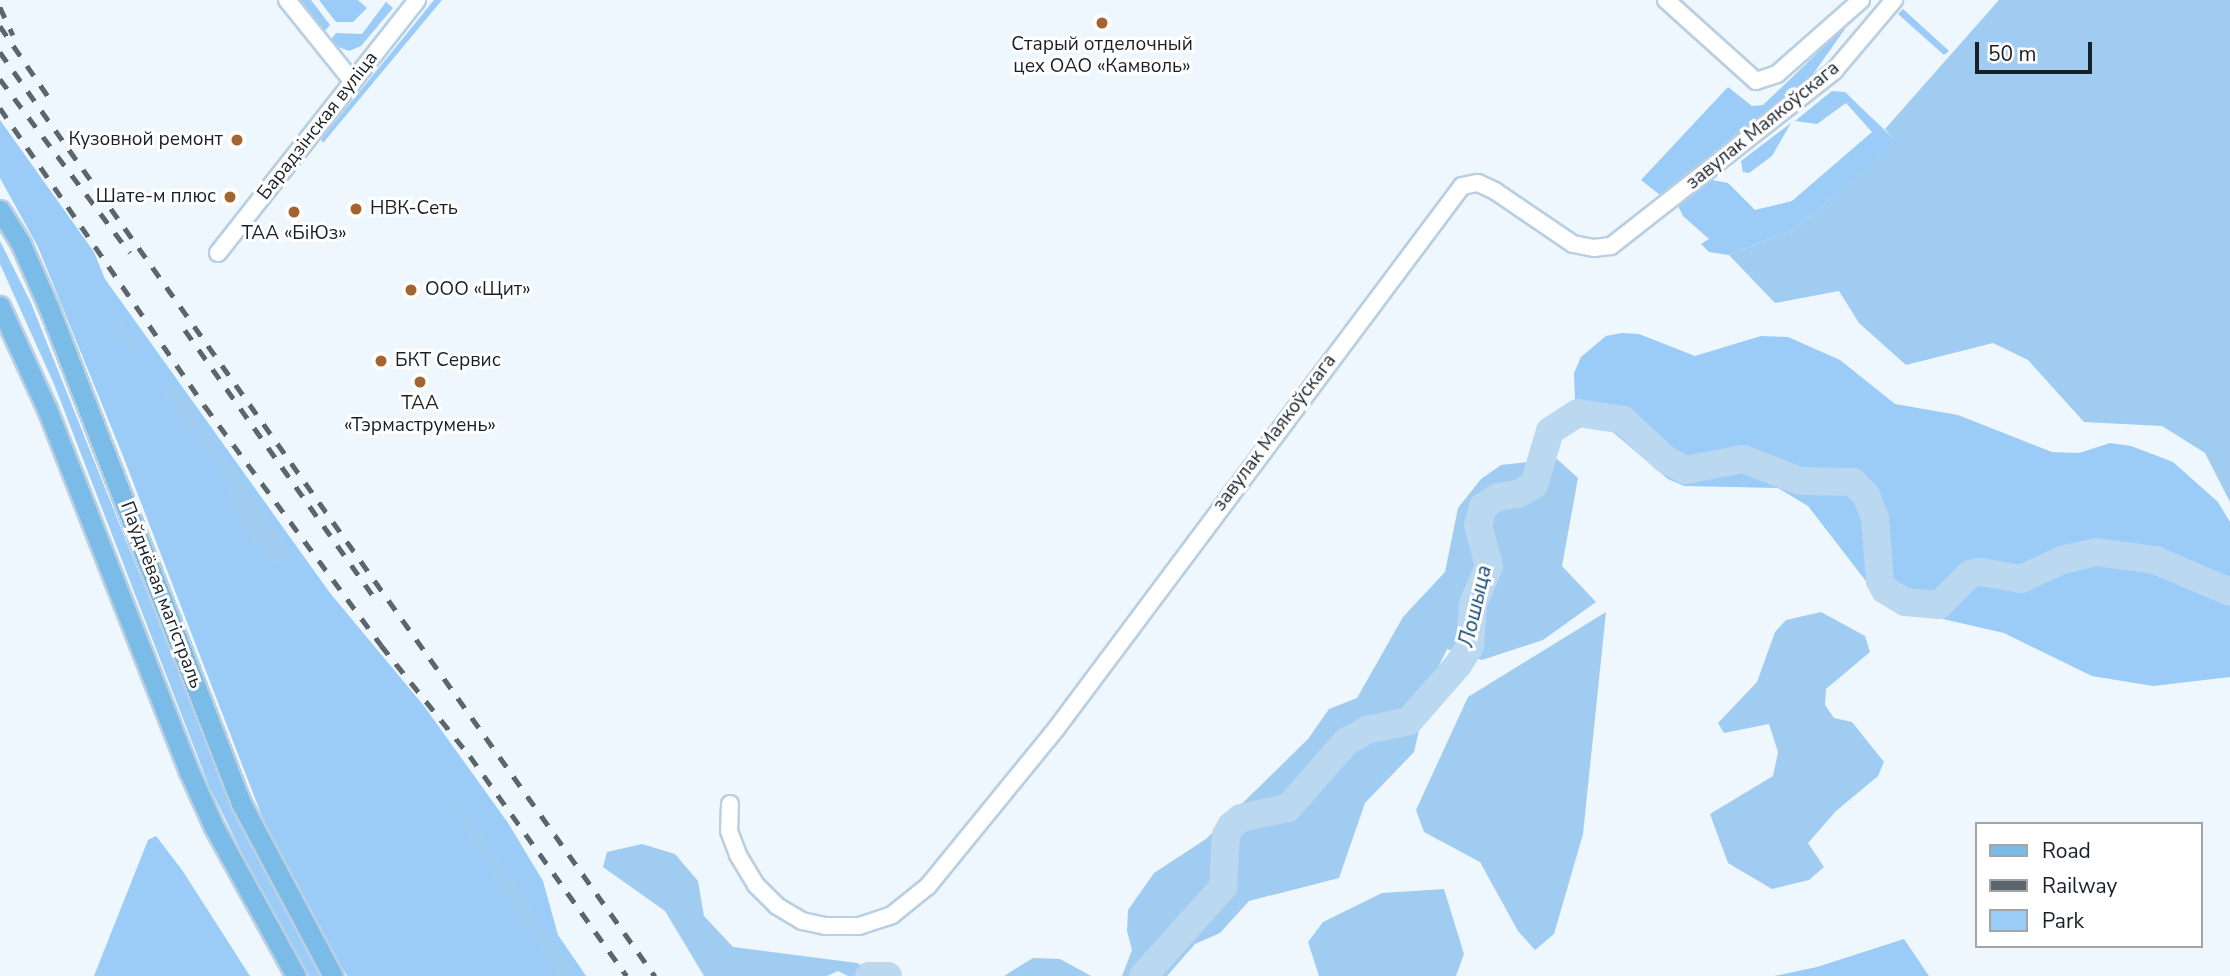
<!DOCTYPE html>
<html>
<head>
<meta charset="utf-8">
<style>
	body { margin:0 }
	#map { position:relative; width:2230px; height:976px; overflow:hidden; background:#eef7fe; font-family:"Nunito Sans",sans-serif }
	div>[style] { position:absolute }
	.green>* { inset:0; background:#9accf7 }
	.forest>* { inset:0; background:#a1ccf2 }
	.river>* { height:28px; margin:-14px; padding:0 14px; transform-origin:14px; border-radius:14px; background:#bbd8f1 }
	.roads { filter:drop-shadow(2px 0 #bacfe1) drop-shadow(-2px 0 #bacfe1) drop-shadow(0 2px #bacfe1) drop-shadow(0 -2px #bacfe1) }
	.minor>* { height:16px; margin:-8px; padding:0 8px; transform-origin:8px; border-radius:8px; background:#fff }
	.major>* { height:19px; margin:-9.5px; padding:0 9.5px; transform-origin:9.5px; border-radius:9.5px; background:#7bbbe8 }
	.rail>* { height:4.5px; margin-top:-2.25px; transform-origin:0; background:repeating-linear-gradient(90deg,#5d656c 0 12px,transparent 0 24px) }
	.dots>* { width:19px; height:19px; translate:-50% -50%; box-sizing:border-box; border:4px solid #fff; border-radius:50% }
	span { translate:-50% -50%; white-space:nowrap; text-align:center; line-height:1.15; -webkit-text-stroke:6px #fff; paint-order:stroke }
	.poi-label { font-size:19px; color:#192128 }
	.right { translate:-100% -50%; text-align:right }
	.left { translate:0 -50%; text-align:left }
	.street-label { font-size:19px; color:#192128 }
	.water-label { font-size:21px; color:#114a72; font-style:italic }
	.legend { position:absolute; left:1975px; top:822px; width:228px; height:126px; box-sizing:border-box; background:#fff; border:2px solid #a3a6a9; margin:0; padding:9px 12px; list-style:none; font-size:21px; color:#192128 }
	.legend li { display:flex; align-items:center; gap:14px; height:35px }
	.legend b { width:35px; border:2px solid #a3a6a9 }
	.scale { position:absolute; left:1975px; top:42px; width:117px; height:32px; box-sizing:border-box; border:4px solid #192128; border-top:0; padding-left:9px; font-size:21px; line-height:24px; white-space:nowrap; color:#192128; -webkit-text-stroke:5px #fff; paint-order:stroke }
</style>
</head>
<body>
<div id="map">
	<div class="green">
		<div style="clip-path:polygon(300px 0,311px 0,330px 25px,322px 34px)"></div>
		<div style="clip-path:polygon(319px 0,358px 0,367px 8px,353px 22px,336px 22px)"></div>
		<div style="clip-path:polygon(434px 0,442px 0,323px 143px,321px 139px)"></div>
		<div style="clip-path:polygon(386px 2px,393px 8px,361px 46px,349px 51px,328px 43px,336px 33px,362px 34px)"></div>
		<div style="clip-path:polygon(1903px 9px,1949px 51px,1944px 55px,1898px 14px)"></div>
		<div style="clip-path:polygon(1848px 16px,1852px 19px,1811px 77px,1751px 127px,1660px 195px,1641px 180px,1728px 87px,1752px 106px,1763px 105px,1835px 36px,1831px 32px)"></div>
		<div style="clip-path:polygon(1832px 91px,1845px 92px,1897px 142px,1796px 228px,1729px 255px,1709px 252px,1701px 244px,1709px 239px,1683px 216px,1677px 204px,1712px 180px,1728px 183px,1755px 210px,1792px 201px,1872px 132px,1846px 103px,1817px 124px,1795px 121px)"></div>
		<div style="clip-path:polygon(0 120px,94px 252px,105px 279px,330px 593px,424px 706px,508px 823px,543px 881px,558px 935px,586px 976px,347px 976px,275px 850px,123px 456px,38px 247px,0 178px)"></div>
		<div style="clip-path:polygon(1791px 123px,1772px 156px,1749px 173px,1743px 172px,1741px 161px)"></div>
		<div style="clip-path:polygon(0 241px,31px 303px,239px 823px,321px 976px,309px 976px,283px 936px,209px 786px,54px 384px,0 264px)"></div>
		<div style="clip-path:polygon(1622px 333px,1639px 334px,1695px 356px,1761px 336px,1788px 337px,1840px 360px,1895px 404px,1958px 415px,2052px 452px,2079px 453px,2110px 443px,2131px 446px,2173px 462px,2218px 502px,2230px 522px,2230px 677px,2153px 686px,2092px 676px,2004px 633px,1912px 612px,1879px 598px,1808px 506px,1778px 488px,1684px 486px,1668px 479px,1575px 400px,1574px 373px,1581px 357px,1606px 336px)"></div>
		<div style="clip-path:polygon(156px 836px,182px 870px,250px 976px,94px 976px,148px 840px)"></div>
		<div style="clip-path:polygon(1904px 939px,1929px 976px,1774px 976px,1817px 967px)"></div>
	</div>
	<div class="forest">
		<div style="clip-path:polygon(1999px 0,2230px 0,2230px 502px,2205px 453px,2162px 426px,2084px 422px,2028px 360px,1993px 343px,1906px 365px,1859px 323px,1839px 291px,1775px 303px,1729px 255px,1796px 228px,1896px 142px,1885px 129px)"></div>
		<div style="clip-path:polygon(119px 320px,139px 345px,130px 352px,111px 326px)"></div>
		<div style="clip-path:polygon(173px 383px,292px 554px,274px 567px,226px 502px,231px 486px,162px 391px)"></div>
		<div style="clip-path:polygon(1557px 459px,1578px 478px,1562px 566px,1596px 602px,1543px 640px,1482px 660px,1447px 649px,1430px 684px,1414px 752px,1365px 803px,1339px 878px,1249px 901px,1220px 933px,1195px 944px,1167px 976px,1122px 976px,1132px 950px,1127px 931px,1128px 910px,1154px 873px,1206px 839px,1308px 739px,1329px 709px,1357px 698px,1403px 617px,1445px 572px,1458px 508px,1481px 479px,1501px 465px)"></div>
		<div style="clip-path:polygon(1606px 612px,1583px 834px,1554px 934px,1535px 950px,1518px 931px,1480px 862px,1424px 832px,1416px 810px,1468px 697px)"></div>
		<div style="clip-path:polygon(1821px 612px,1865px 636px,1870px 652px,1826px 689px,1825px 705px,1834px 718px,1852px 722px,1884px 762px,1878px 776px,1836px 811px,1808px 843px,1824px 867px,1809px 880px,1772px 889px,1728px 863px,1710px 814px,1773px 776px,1778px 752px,1769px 724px,1724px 733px,1718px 723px,1757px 682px,1775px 632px,1786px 620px)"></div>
		<div style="clip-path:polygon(448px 798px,474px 825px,577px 976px,561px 976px,503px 892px)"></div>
		<div style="clip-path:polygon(642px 844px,675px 854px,698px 881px,704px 916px,733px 947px,857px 963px,881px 976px,848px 976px,838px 971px,827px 976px,704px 976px,665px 911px,603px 867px,607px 852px)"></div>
		<div style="clip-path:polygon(1444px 889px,1464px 954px,1456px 976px,1319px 976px,1308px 942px,1323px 922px,1382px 893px)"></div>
		<div style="clip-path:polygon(1033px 958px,1060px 959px,1091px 976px,1004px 976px)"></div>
	</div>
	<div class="river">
		<div style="left:869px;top:976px;width:19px"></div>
		<div style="left:1143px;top:976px;width:120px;rotate:-48deg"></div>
		<div style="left:1223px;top:887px;width:52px;rotate:-86.7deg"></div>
		<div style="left:1226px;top:835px;width:10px;rotate:-61deg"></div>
		<div style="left:1231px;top:826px;width:13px;rotate:-39deg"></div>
		<div style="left:1241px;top:818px;width:48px;rotate:-12deg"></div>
		<div style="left:1288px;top:808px;width:88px;rotate:-48.7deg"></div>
		<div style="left:1346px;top:742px;width:24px;rotate:-30deg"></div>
		<div style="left:1367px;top:730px;width:43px;rotate:-12.1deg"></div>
		<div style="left:1409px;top:721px;width:74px;rotate:-48.8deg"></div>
		<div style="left:1458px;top:665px;width:22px;rotate:-58deg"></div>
		<div style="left:1470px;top:646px;width:42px;rotate:-85.9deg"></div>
		<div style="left:1473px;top:604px;width:41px;rotate:-67.2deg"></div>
		<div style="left:1489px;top:566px;width:42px;rotate:-105deg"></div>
		<div style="left:1478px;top:525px;width:19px;rotate:-74deg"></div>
		<div style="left:1483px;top:507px;width:18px;rotate:-34deg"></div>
		<div style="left:1498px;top:497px;width:20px;rotate:-9deg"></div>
		<div style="left:1518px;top:494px;width:18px;rotate:-29deg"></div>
		<div style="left:1534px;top:485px;width:56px;rotate:-73.5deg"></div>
		<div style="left:1550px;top:431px;width:33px;rotate:-33deg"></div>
		<div style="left:1578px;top:413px;width:46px;rotate:8.8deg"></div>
		<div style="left:1623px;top:420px;width:57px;rotate:42.9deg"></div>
		<div style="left:1665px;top:459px;width:23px;rotate:29deg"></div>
		<div style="left:1685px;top:470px;width:59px;rotate:-10.7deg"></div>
		<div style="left:1743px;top:459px;width:61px;rotate:21.1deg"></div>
		<div style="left:1800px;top:481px;width:53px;rotate:1.1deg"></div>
		<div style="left:1853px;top:482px;width:18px;rotate:45deg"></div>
		<div style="left:1866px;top:495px;width:25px;rotate:69deg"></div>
		<div style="left:1875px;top:518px;width:63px;rotate:85.5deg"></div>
		<div style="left:1880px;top:581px;width:10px;rotate:61deg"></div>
		<div style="left:1885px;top:590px;width:23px;rotate:31deg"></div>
		<div style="left:1905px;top:602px;width:34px;rotate:5deg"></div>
		<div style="left:1939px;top:605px;width:44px;rotate:-45deg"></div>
		<div style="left:1970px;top:574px;width:11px;rotate:-10deg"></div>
		<div style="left:1981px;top:572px;width:41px;rotate:9.9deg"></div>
		<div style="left:2021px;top:579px;width:45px;rotate:-24.9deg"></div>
		<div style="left:2062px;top:560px;width:35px;rotate:-13deg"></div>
		<div style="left:2096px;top:552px;width:60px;rotate:7.7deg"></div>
		<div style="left:2155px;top:560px;width:82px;rotate:23.1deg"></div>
	</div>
	<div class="roads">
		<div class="minor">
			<div style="left:287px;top:0;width:105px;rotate:51.2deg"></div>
			<div style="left:1666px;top:0;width:121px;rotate:42deg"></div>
			<div style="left:1756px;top:81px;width:22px;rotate:-18deg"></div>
			<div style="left:1777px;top:74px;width:112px;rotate:-41.4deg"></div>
			<div style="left:218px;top:253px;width:322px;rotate:-51.8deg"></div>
			<div style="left:730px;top:804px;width:27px;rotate:92deg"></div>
			<div style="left:729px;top:831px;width:26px;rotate:69deg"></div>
			<div style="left:738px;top:855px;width:35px;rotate:59deg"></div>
			<div style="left:756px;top:885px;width:30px;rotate:45deg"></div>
			<div style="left:777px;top:906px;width:29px;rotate:31deg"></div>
			<div style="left:802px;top:921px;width:24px;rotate:12deg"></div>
			<div style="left:825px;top:926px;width:34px"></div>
			<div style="left:859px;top:926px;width:35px;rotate:-18deg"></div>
			<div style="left:892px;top:915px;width:46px;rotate:-38.9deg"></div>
			<div style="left:928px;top:886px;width:203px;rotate:-50.8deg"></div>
			<div style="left:1056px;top:729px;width:678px;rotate:-53.21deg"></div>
			<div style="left:1462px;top:186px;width:16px;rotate:-11deg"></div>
			<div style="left:1478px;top:183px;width:19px;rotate:25deg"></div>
			<div style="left:1495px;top:191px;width:94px;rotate:34.2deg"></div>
			<div style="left:1573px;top:244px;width:21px;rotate:11deg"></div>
			<div style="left:1594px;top:248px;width:17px;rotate:-7deg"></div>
			<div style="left:1611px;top:246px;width:283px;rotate:-38.1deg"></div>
			<div style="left:1834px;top:71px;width:93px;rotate:-49.8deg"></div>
		</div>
		<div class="major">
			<div style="left:0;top:210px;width:40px;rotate:58deg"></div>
			<div style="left:21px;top:244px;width:70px;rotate:66.4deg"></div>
			<div style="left:49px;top:308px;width:531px;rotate:68.8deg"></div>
			<div style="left:241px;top:803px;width:196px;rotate:62deg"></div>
			<div style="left:0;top:306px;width:113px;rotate:65.5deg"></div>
			<div style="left:47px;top:409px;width:387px;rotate:68.6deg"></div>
			<div style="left:188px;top:769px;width:64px;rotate:65.9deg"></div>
			<div style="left:214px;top:827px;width:170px;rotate:61.2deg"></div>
		</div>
	</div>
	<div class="rail">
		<div style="left:0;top:7px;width:31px;rotate:65deg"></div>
		<div style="left:0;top:26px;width:88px;rotate:55.6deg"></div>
		<div style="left:0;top:52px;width:1133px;rotate:54.67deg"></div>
		<div style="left:0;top:79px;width:217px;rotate:53.2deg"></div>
		<div style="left:0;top:108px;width:362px;rotate:55.5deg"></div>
		<div style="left:205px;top:406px;width:297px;rotate:53.6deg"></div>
		<div style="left:381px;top:645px;width:142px;rotate:51.3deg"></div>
		<div style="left:470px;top:756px;width:270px;rotate:54.5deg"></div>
		<div style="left:185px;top:330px;width:336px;rotate:54.7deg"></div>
	</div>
	<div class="dots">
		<div style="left:1102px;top:23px;background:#a5642f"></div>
		<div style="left:237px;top:140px;background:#a5642f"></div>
		<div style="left:230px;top:197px;background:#a5642f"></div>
		<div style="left:356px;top:209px;background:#a5642f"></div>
		<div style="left:294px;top:212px;background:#a5642f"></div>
		<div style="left:411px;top:290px;background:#a5642f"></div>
		<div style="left:381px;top:361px;background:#a5642f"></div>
		<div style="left:420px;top:382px;background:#a5642f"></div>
	</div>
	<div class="poi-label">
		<span style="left:1102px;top:56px">Старый отделочный<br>цех ОАО «Камволь»</span>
		<span class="right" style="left:223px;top:140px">Кузовной ремонт</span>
		<span class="right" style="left:216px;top:197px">Шате-м плюс</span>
		<span class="left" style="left:370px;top:209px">НВК-Сеть</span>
		<span style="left:294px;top:234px">ТАА «БіЮз»</span>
		<span class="left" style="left:425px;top:290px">ООО «Щит»</span>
		<span class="left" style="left:395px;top:361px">БКТ Сервис</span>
		<span style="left:420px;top:415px">ТАА<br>«Тэрмаструмень»</span>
	</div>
	<div class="street-label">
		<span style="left:318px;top:126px;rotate:-52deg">Барадзінская вуліца</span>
		<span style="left:1763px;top:126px;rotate:-39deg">завулак Маякоўскага</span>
		<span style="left:1275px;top:433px;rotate:-53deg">завулак Маякоўскага</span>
		<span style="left:161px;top:595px;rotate:69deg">Паўднёвая магістраль</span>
	</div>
	<div class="water-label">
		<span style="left:1475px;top:606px;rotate:-77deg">Лошыца</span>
	</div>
	<ul class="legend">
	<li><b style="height:9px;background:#7bbbe8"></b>Road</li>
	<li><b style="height:9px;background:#5d656c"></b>Railway</li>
	<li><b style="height:19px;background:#9accf7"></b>Park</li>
	</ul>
	<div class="scale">50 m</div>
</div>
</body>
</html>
